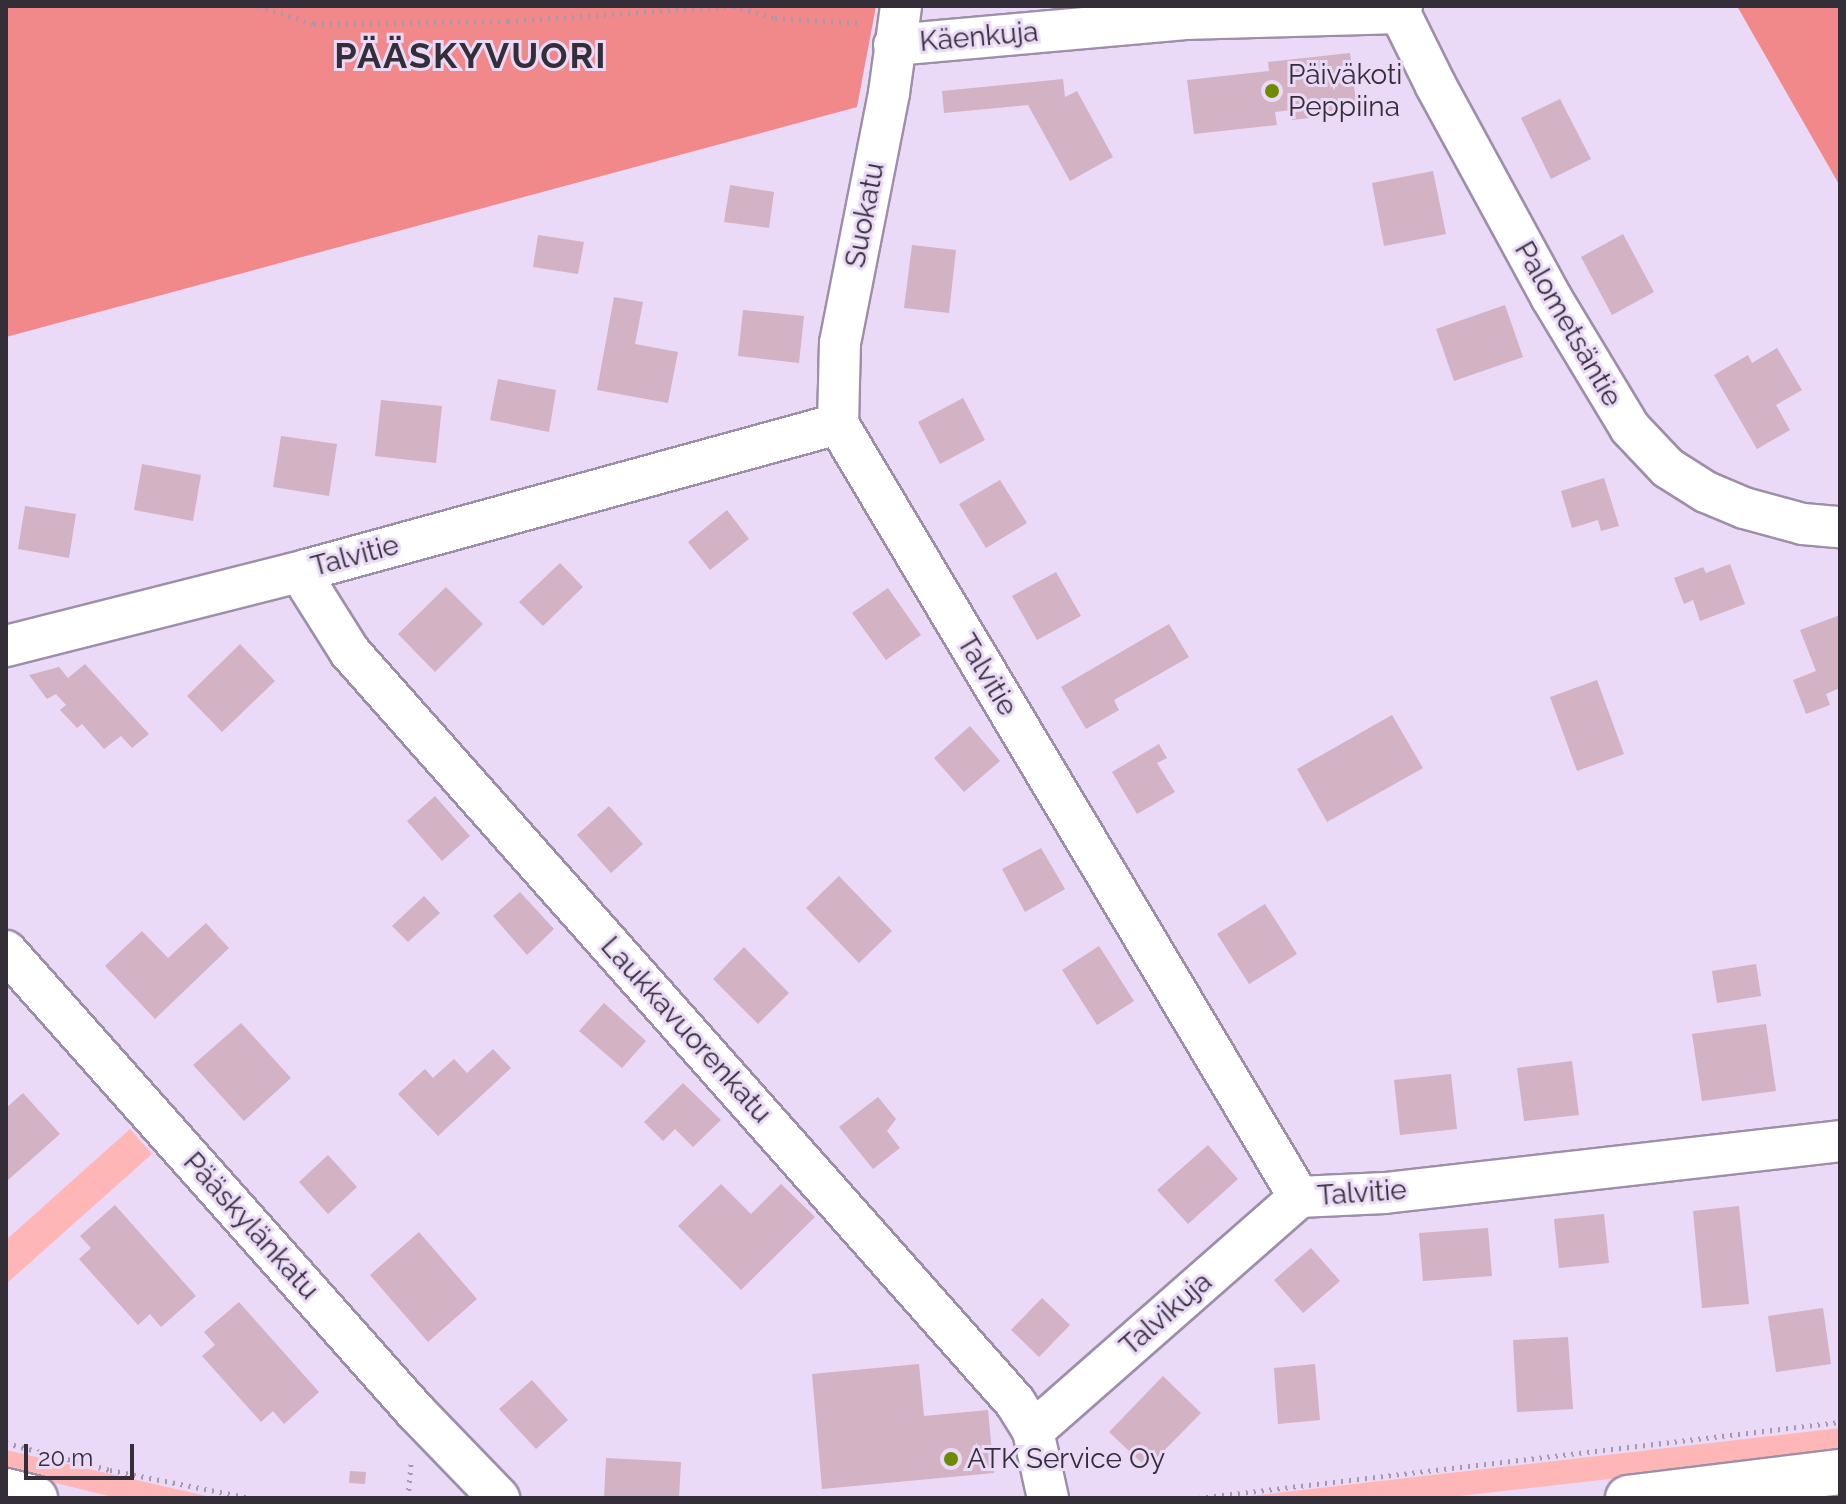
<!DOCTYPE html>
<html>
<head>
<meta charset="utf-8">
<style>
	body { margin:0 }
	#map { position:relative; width:1846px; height:1504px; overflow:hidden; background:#eadaf7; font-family:Raleway,sans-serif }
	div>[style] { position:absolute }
	.green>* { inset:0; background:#feb7b6 }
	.forest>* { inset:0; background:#f18889 }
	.building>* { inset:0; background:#d2b2c3 }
	.path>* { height:5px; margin-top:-2.5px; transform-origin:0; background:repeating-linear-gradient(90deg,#a599af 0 2px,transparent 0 8px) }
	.roads { filter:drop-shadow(2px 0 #9e8fa9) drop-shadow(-2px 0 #9e8fa9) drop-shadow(0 2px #9e8fa9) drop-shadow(0 -2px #9e8fa9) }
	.street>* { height:40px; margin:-20px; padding:0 20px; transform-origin:20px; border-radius:20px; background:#fff }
	.secondary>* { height:44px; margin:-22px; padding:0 22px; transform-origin:22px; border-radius:22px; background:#fff }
	.dots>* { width:22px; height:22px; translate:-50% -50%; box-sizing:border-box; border:4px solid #eadaf7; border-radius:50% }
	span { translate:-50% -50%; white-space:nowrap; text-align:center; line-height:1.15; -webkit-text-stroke:6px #eadaf7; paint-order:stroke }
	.street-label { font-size:28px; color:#342e39 }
	.poi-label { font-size:28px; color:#342e39 }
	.left { translate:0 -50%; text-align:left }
	.district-label { font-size:36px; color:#342e39; font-weight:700; letter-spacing:2px }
	.frame { position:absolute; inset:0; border:8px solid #342e39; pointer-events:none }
	.scale { position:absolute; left:24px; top:1444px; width:110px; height:36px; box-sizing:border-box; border:4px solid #342e39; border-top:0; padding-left:10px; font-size:24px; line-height:28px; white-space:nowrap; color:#342e39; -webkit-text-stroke:6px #eadaf7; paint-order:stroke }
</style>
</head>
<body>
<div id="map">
	<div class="green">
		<div style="clip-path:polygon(130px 1129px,152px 1154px,6px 1284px,6px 1240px)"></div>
		<div style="clip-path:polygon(1840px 1428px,1840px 1452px,1619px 1478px,1442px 1498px,1234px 1498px)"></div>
		<div style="clip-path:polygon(6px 1450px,215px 1498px,117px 1498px,6px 1471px)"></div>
	</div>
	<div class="forest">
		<div style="clip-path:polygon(6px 6px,876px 6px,857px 107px,6px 337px)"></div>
		<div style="clip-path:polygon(1737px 6px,1840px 6px,1840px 186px)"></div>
	</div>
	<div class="building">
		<div style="clip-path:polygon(1350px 53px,1356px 102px,1336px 104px,1337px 115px,1292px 120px,1291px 110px,1275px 112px,1277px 125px,1194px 134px,1187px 80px,1269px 71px,1268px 62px)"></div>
		<div style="clip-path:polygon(1063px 79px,1065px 97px,1077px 91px,1113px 157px,1070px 181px,1028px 105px,944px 113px,942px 91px)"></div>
		<div style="clip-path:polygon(1560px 99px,1591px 159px,1551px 179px,1521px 118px)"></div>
		<div style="clip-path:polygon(1433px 171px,1446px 234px,1384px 246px,1372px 183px)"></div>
		<div style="clip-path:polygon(730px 185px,774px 192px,769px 228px,724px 222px)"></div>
		<div style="clip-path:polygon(1623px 234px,1654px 292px,1612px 315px,1581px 257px)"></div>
		<div style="clip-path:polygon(538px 235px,584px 242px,578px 274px,533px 267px)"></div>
		<div style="clip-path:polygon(912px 245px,956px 250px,949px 313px,904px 308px)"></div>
		<div style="clip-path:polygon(614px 297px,643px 302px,635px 344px,678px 352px,668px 403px,597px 390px)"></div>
		<div style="clip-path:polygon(1505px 305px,1523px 357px,1454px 381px,1436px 329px)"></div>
		<div style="clip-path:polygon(743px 310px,804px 316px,799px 363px,738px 356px)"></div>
		<div style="clip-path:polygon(1777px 348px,1802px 390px,1776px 405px,1790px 430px,1757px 449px,1714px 375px,1748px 355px,1752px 363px)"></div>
		<div style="clip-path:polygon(498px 379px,556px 390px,549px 432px,490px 420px)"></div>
		<div style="clip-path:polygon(963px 398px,985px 440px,940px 464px,918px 422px)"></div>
		<div style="clip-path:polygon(381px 400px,442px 406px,436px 463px,375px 456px)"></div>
		<div style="clip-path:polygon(281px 436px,337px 444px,329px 496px,273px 487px)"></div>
		<div style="clip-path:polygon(142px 464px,201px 475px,193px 521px,134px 510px)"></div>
		<div style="clip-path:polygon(1604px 478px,1619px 526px,1601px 531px,1598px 520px,1572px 528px,1561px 491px)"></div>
		<div style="clip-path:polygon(1000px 480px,1027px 523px,986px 548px,959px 504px)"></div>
		<div style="clip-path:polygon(25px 506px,76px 514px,69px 558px,18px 549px)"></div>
		<div style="clip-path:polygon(727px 510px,749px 539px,710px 570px,688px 542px)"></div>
		<div style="clip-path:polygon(560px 563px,583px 587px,543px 626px,519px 602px)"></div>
		<div style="clip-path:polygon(1730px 564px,1745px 604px,1700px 621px,1693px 600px,1684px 604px,1674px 578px,1703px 567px,1706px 573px)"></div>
		<div style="clip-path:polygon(1056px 572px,1081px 616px,1037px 640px,1012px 596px)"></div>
		<div style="clip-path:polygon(446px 587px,483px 624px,435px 672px,398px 634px)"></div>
		<div style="clip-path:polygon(888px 588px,921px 635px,886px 660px,852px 613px)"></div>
		<div style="clip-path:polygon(1840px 615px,1840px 688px,1826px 694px,1830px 705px,1806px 714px,1793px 680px,1816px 671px,1800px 630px)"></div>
		<div style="clip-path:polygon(1169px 624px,1189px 657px,1114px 700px,1119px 710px,1086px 729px,1061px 687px)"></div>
		<div style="clip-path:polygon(240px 644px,275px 681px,222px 732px,187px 696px)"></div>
		<div style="clip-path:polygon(85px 664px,149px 734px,132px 748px,121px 736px,104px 749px,82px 724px,77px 728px,60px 710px,66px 705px,56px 694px,47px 699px,29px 675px,59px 667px,68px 678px)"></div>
		<div style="clip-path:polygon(1597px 680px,1624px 754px,1577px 771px,1550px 697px)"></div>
		<div style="clip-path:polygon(1392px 715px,1423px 768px,1327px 822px,1297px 769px)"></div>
		<div style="clip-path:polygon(970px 726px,1000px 761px,964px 792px,934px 758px)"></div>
		<div style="clip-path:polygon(1159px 744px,1167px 758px,1157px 763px,1175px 792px,1137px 814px,1112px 772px)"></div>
		<div style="clip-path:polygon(435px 796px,470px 836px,442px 861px,407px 821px)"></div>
		<div style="clip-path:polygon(609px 806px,643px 844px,611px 873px,577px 835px)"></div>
		<div style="clip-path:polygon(1041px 848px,1065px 889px,1025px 912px,1002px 869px)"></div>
		<div style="clip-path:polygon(839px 876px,892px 931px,859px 963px,806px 908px)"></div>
		<div style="clip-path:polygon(520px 892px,554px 929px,527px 955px,493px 916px)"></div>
		<div style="clip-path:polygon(424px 896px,440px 913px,408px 942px,392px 926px)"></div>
		<div style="clip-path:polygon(1265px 904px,1297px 954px,1249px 984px,1217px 934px)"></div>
		<div style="clip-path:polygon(206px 923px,229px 948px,155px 1019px,105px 966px,142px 931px,168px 958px)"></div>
		<div style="clip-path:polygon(1099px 946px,1134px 1001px,1097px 1025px,1062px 970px)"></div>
		<div style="clip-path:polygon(744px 947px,789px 993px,758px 1024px,713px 979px)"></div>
		<div style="clip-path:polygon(1756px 964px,1761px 996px,1717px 1003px,1712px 971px)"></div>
		<div style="clip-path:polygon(604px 1003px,646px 1041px,622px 1068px,579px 1031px)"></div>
		<div style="clip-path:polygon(241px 1023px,291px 1078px,244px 1121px,193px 1065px)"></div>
		<div style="clip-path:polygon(1766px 1024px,1776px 1091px,1702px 1101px,1692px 1034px)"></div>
		<div style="clip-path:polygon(493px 1049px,511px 1068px,438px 1136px,398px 1094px,425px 1069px,433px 1078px,454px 1059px,467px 1073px)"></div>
		<div style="clip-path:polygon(1572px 1061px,1579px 1115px,1524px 1121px,1517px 1068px)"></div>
		<div style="clip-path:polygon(1451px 1074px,1457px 1129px,1400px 1135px,1394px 1080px)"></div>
		<div style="clip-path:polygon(683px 1083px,721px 1120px,693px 1147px,675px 1129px,663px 1141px,644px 1122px)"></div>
		<div style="clip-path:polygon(23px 1093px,60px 1134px,8px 1180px,6px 1108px)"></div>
		<div style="clip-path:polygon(878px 1097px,896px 1119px,887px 1131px,900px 1148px,873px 1169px,839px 1127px)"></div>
		<div style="clip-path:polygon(1208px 1145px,1238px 1179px,1188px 1224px,1157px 1190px)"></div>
		<div style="clip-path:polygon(328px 1155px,357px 1187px,328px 1214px,299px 1182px)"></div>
		<div style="clip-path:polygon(721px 1184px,751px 1214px,781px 1184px,815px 1217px,741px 1290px,678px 1226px)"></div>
		<div style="clip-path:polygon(115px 1205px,196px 1296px,161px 1327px,150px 1314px,138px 1325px,79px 1259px,91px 1248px,80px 1236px)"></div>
		<div style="clip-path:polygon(1739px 1206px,1749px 1304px,1702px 1308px,1693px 1211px)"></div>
		<div style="clip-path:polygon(1604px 1214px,1609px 1263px,1559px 1268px,1554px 1219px)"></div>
		<div style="clip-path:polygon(1488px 1228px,1492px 1276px,1423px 1281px,1419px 1233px)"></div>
		<div style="clip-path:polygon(419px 1232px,477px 1299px,428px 1342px,370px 1275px)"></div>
		<div style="clip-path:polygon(1311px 1248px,1340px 1281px,1303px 1313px,1274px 1280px)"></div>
		<div style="clip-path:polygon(1042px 1298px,1070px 1325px,1039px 1357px,1011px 1330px)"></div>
		<div style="clip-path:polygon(239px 1302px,319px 1392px,284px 1424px,273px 1411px,261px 1422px,202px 1356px,215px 1345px,204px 1332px)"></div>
		<div style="clip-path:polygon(1823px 1308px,1831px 1364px,1776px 1372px,1768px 1316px)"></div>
		<div style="clip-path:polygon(1568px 1337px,1573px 1409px,1517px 1412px,1513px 1340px)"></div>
		<div style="clip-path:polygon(919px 1364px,924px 1416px,988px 1410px,994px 1473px,822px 1489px,812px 1374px)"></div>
		<div style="clip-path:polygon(1315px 1364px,1320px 1420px,1278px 1424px,1274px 1368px)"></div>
		<div style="clip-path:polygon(1163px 1376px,1201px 1413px,1147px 1468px,1109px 1432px)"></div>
		<div style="clip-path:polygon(532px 1380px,568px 1420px,536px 1449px,499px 1409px)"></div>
		<div style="clip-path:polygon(606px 1458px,681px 1462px,679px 1498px,604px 1498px)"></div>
		<div style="clip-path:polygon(350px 1471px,366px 1472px,365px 1484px,349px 1483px)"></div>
	</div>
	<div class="path">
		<div style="left:258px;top:6px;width:59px;rotate:17.8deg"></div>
		<div style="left:314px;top:24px;width:194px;rotate:-0.9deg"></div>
		<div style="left:508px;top:21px;width:225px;rotate:-3.8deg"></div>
		<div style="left:733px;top:6px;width:44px;rotate:15.9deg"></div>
		<div style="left:775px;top:18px;width:86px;rotate:3.3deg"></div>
		<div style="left:6px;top:1443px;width:107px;rotate:14.6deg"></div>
		<div style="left:110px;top:1470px;width:143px;rotate:11.3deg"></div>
		<div style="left:408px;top:1498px;width:35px;rotate:-85deg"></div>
		<div style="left:1198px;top:1498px;width:646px;rotate:-6.75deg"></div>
	</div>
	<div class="roads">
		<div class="street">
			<div style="left:1402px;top:6px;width:7px;rotate:106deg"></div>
			<div style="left:1400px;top:13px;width:81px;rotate:63.7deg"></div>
			<div style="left:1436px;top:86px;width:240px;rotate:61.4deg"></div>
			<div style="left:1551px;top:297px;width:153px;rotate:58.9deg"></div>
			<div style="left:1630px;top:428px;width:55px;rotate:46.5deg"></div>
			<div style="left:1668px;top:468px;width:45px;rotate:32.3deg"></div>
			<div style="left:1706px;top:492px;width:41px;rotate:22.8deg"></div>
			<div style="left:1744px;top:508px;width:61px;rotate:15.2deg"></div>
			<div style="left:1803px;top:524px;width:37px;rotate:5deg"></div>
			<div style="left:894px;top:45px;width:290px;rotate:-5.1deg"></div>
			<div style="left:1183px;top:19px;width:217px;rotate:-1.6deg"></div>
			<div style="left:838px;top:424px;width:900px;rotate:59.19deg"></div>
			<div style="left:1299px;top:1197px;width:86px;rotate:-2.7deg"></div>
			<div style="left:1385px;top:1193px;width:458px;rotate:-6.5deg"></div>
			<div style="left:838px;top:424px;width:81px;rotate:-88.6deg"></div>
			<div style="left:840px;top:343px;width:255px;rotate:-78.9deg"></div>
			<div style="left:889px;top:93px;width:88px;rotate:-82.1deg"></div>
			<div style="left:306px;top:570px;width:17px;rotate:80deg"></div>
			<div style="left:309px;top:587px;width:77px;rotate:57.8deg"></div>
			<div style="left:350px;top:652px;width:1002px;rotate:48.44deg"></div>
			<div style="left:1015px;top:1402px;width:34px;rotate:58deg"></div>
			<div style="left:1033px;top:1431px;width:69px;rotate:77.4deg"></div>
			<div style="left:6px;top:646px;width:309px;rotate:-14.2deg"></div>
			<div style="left:306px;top:570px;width:552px;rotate:-15.35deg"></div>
			<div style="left:6px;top:951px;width:616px;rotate:48.36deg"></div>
			<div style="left:415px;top:1411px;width:121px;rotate:46deg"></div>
			<div style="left:1033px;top:1431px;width:354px;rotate:-41.3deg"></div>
		</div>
		<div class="secondary">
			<div style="left:6px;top:1491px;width:30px;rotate:14deg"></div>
			<div style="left:1628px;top:1498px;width:214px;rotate:-7deg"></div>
		</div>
	</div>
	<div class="dots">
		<div style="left:1272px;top:91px;background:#6c8a04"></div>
		<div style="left:951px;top:1459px;background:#6c8a04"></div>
	</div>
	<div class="street-label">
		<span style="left:979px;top:37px;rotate:-5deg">Käenkuja</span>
		<span style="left:865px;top:215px;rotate:-79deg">Suokatu</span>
		<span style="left:1568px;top:324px;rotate:60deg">Palometsäntie</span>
		<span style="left:355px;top:556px;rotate:-15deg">Talvitie</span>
		<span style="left:987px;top:675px;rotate:59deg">Talvitie</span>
		<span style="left:686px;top:1030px;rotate:48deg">Laukkavuorenkatu</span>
		<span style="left:1362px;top:1193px;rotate:-4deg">Talvitie</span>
		<span style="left:251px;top:1226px;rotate:48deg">Pääskylänkatu</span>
		<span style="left:1166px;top:1314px;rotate:-41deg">Talvikuja</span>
	</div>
	<div class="poi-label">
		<span class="left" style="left:1288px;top:91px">Päiväkoti<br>Peppiina</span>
		<span class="left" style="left:967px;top:1459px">ATK Service Oy</span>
	</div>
	<div class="district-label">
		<span style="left:471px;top:56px">PÄÄSKYVUORI</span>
	</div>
	<div class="frame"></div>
	<div class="scale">20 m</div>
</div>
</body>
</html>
